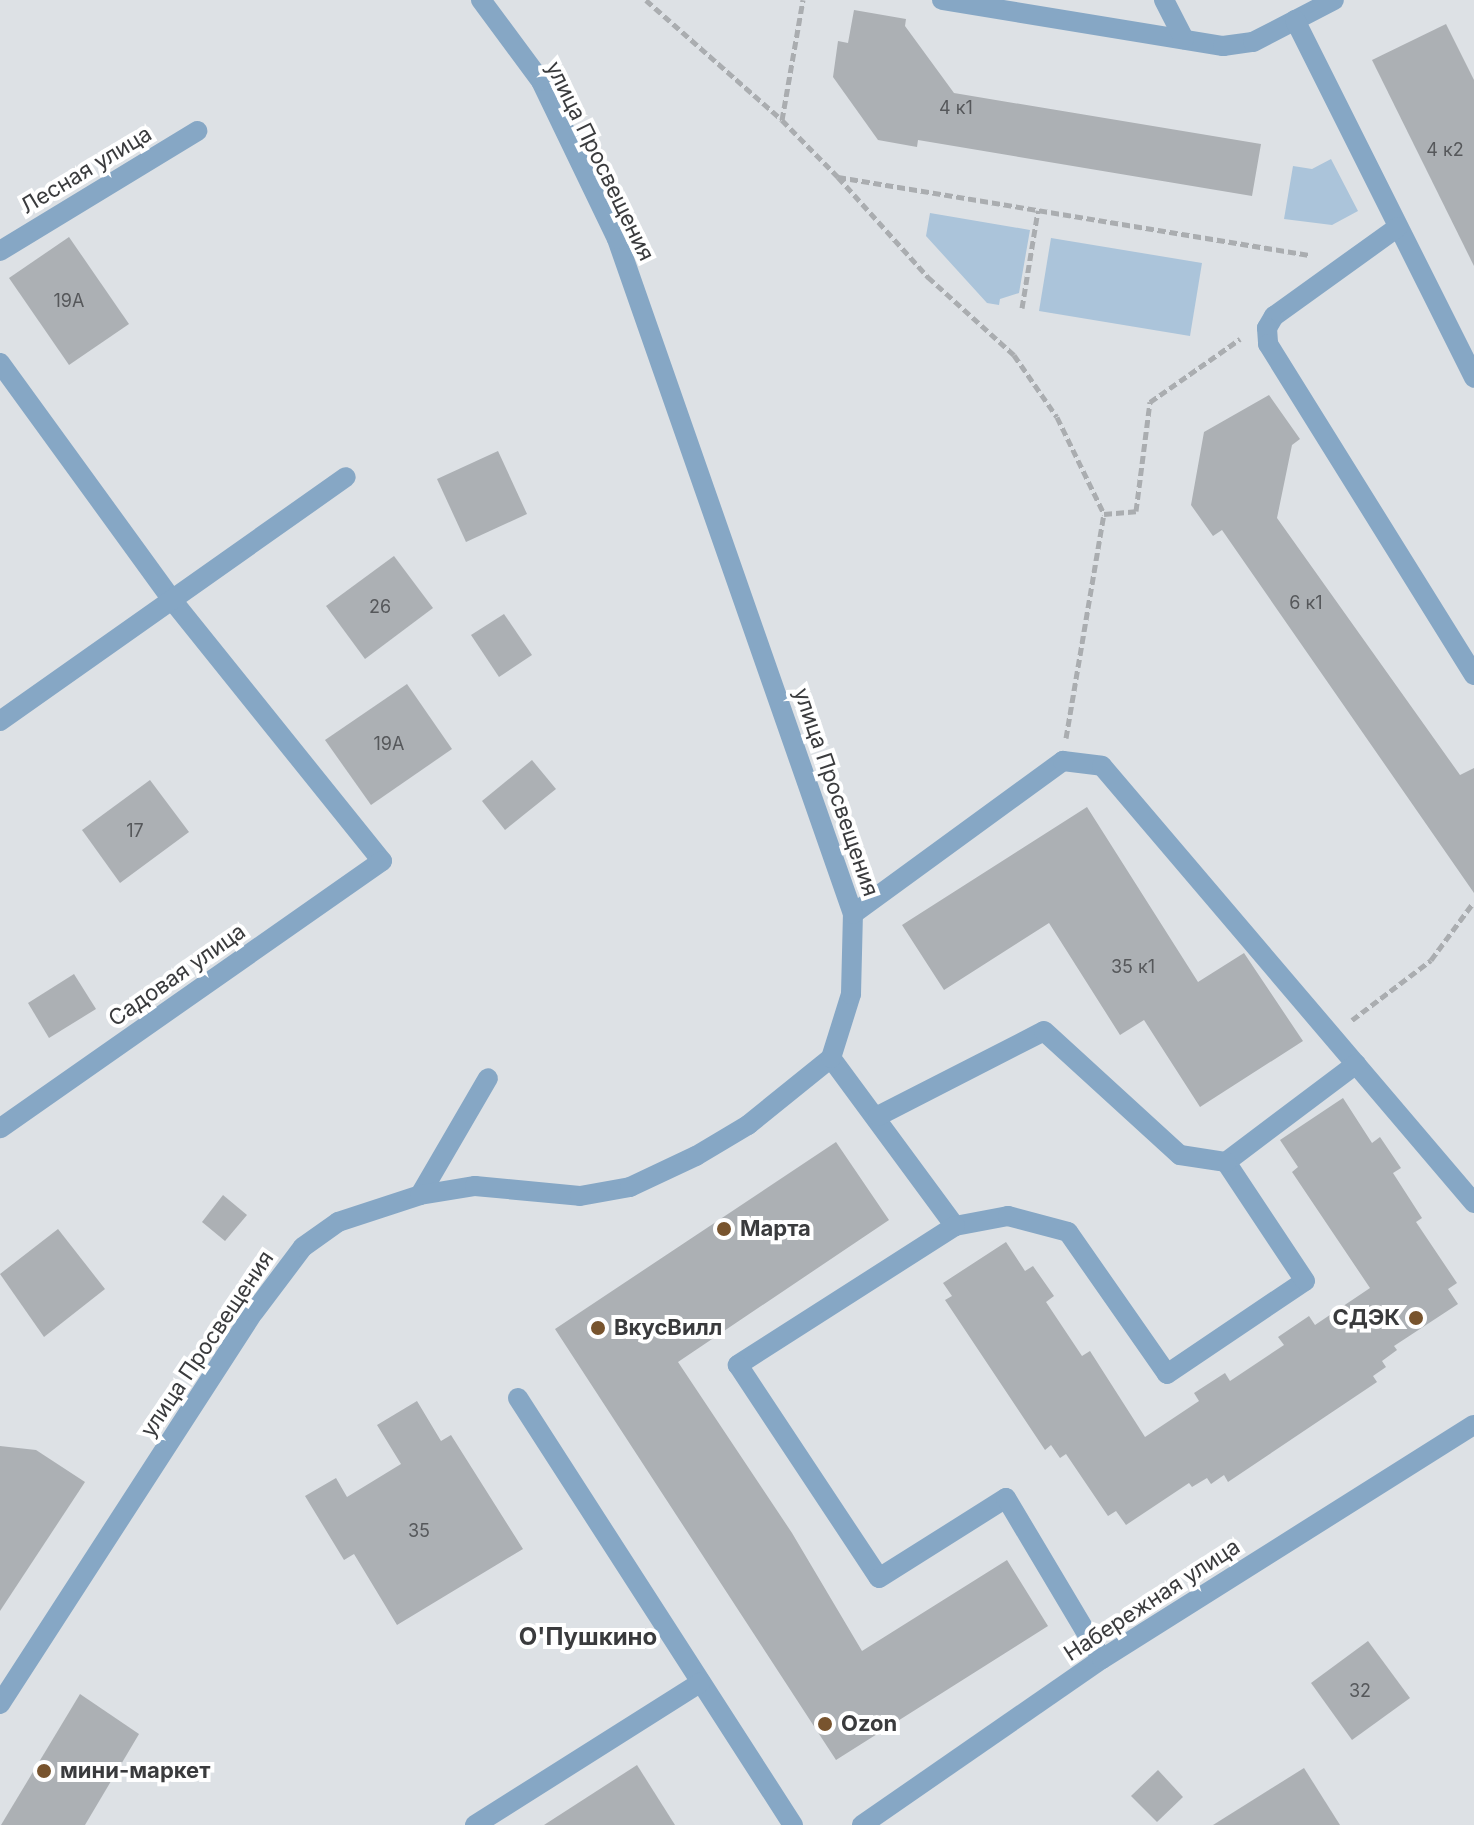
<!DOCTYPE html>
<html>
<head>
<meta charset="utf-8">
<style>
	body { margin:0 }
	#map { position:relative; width:1474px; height:1825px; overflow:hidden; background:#dde1e5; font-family:Inter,sans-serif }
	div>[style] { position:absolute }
	.green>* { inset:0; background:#abc4da }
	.building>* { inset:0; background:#acb0b4 }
	.path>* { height:5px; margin-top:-2.5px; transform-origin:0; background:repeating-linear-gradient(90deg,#aaadb0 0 8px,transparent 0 12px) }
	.minor>* { height:20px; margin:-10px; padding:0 10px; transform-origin:10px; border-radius:10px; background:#86a7c5 }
	.dots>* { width:22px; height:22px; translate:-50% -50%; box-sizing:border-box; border:4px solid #fff; border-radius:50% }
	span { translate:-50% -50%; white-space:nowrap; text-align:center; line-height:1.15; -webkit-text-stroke:8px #fff; paint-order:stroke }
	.number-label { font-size:18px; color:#56585b }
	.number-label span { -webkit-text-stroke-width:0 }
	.street-label { font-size:22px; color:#3a3b3d }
	.poi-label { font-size:22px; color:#3a3b3d; font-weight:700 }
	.left { translate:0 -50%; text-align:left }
	.right { translate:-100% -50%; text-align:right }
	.neighbourhood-label { font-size:24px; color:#3a3b3d; font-weight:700 }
</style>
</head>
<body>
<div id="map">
	<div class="green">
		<div style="clip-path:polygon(1331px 159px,1358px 211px,1332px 225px,1284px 219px,1293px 166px,1312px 169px)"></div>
		<div style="clip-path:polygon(930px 213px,1030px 230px,1019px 293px,1000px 299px,999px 305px,987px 303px,926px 236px)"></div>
		<div style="clip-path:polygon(1051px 238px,1202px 263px,1190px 336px,1039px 311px)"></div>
	</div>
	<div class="building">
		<div style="clip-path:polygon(854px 10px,906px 19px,905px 26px,954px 93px,1261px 144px,1252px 196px,918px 140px,917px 147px,878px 140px,833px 77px,838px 41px,848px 43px)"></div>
		<div style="clip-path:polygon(1446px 24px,1474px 80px,1474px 266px,1372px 60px)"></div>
		<div style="clip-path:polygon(69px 237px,129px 324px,69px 365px,9px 278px)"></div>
		<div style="clip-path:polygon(1269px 395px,1300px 439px,1292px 445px,1277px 518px,1460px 775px,1474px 768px,1474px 893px,1222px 530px,1213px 536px,1191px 505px,1204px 432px)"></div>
		<div style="clip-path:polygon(498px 451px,527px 514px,466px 542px,437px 479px)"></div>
		<div style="clip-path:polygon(394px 556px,433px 608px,365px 659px,326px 606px)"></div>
		<div style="clip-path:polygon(504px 614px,532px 655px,499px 677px,471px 635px)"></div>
		<div style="clip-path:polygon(407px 684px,452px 749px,371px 805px,325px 740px)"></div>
		<div style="clip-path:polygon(532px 760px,556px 789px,505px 830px,482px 801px)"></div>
		<div style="clip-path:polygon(150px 780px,189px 832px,120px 883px,82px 830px)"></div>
		<div style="clip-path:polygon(1087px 807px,1198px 982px,1244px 953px,1303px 1041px,1200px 1107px,1144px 1020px,1120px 1035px,1049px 923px,944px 990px,902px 925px)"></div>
		<div style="clip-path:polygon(74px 974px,96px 1009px,49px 1038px,28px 1003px)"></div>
		<div style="clip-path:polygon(1343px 1098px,1372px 1143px,1380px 1137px,1401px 1168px,1393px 1173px,1422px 1218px,1416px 1222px,1457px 1283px,1448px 1289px,1458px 1304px,1394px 1346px,1397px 1350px,1382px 1361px,1386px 1367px,1373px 1376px,1377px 1382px,1228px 1482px,1224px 1475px,1211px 1484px,1207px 1478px,1192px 1487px,1189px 1483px,1126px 1525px,1116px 1511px,1108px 1516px,1066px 1454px,1060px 1458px,1051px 1445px,1045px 1450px,945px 1300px,952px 1296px,943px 1283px,1006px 1242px,1025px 1271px,1033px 1266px,1054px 1296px,1046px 1302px,1082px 1356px,1090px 1351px,1145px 1437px,1199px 1401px,1194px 1393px,1225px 1373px,1230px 1381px,1284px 1345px,1278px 1337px,1309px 1316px,1315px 1325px,1370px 1288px,1292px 1172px,1298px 1167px,1280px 1140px)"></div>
		<div style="clip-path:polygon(836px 1142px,889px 1220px,678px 1362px,792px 1533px,862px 1651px,1007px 1560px,1048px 1626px,836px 1760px,555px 1329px)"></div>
		<div style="clip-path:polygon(223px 1195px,247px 1215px,225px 1241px,202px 1222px)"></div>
		<div style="clip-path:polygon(58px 1229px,105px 1289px,44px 1337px,0 1274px)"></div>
		<div style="clip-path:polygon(417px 1401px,441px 1441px,451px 1435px,523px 1549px,397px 1625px,354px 1554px,344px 1560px,305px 1496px,336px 1478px,347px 1497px,401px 1464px,377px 1425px)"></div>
		<div style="clip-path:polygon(0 1446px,36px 1450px,85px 1482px,0 1611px)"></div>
		<div style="clip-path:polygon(1368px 1641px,1410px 1698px,1352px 1740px,1311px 1683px)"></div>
		<div style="clip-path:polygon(80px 1694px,139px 1734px,85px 1825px,1px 1825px)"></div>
		<div style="clip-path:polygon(637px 1765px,675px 1825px,544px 1825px)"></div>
		<div style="clip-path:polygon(1304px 1768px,1340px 1825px,1213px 1825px)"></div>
		<div style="clip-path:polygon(1158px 1770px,1183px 1797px,1157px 1822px,1131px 1796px)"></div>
	</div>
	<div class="path">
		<div style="left:646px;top:0;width:181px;rotate:41.4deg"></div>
		<div style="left:782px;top:120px;width:122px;rotate:-80.1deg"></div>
		<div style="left:782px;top:120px;width:80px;rotate:45.5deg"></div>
		<div style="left:838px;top:177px;width:479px;rotate:9.4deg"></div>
		<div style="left:838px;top:177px;width:135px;rotate:48deg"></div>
		<div style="left:928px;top:277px;width:116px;rotate:42.2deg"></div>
		<div style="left:1014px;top:355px;width:75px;rotate:55.3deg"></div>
		<div style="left:1057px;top:417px;width:108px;rotate:64.1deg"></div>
		<div style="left:1104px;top:514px;width:32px;rotate:-5deg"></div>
		<div style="left:1136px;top:511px;width:110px;rotate:-82.7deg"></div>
		<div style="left:1150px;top:402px;width:110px;rotate:-35deg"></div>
		<div style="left:1022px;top:308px;width:99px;rotate:-80.7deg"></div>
		<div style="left:1066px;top:738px;width:227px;rotate:-80.4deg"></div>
		<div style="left:1352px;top:1020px;width:99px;rotate:-37.2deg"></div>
		<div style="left:1431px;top:960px;width:71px;rotate:-53.6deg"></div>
	</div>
	<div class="minor">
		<div style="left:942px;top:0;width:285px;rotate:9.3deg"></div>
		<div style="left:1223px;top:46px;width:30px;rotate:-8deg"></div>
		<div style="left:1253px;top:42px;width:91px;rotate:-27.4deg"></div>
		<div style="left:1164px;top:0;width:44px;rotate:62.9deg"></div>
		<div style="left:1295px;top:20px;width:400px;rotate:63.4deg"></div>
		<div style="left:1398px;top:227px;width:153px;rotate:144.3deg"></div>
		<div style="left:1274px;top:316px;width:14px;rotate:120deg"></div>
		<div style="left:1267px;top:328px;width:16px;rotate:86deg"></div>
		<div style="left:1268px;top:344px;width:390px;rotate:58.1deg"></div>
		<div style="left:0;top:251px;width:231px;rotate:-31.3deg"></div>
		<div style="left:0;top:363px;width:293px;rotate:54deg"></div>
		<div style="left:172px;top:600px;width:335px;rotate:51.2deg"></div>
		<div style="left:382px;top:861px;width:466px;rotate:145deg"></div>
		<div style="left:0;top:721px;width:423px;rotate:-35.2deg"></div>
		<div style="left:853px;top:914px;width:260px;rotate:-36.1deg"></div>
		<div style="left:1063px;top:761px;width:39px;rotate:7deg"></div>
		<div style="left:1102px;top:766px;width:574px;rotate:49.59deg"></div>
		<div style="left:831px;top:1058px;width:209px;rotate:53.6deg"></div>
		<div style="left:955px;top:1226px;width:54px;rotate:-10.7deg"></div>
		<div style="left:1008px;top:1216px;width:62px;rotate:14.9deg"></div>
		<div style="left:1068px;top:1232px;width:173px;rotate:55.1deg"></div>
		<div style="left:1167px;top:1374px;width:166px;rotate:-34deg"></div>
		<div style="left:1305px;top:1281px;width:143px;rotate:-123.6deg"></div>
		<div style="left:1226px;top:1162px;width:163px;rotate:-37deg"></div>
		<div style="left:878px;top:1116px;width:186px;rotate:-27.1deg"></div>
		<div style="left:1044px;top:1031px;width:184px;rotate:42.4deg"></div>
		<div style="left:1180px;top:1155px;width:47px;rotate:8.7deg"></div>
		<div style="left:420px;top:1195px;width:135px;rotate:-59.8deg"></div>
		<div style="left:955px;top:1226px;width:258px;rotate:147.4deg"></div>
		<div style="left:738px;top:1365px;width:255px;rotate:56.5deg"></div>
		<div style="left:879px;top:1578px;width:150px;rotate:-32.2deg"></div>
		<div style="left:1006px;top:1498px;width:187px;rotate:59.2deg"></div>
		<div style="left:518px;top:1398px;width:508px;rotate:57.22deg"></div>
		<div style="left:0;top:1704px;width:467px;rotate:-57.1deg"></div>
		<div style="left:254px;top:1312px;width:81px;rotate:-53deg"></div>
		<div style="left:303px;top:1247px;width:43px;rotate:-35.5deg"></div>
		<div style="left:338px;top:1222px;width:86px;rotate:-18.2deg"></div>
		<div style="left:420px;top:1195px;width:56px;rotate:-9.3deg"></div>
		<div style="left:475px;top:1186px;width:105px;rotate:5.4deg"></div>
		<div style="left:580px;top:1196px;width:51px;rotate:-10.2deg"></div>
		<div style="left:630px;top:1187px;width:73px;rotate:-25.2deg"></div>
		<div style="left:696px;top:1156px;width:61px;rotate:-30.8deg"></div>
		<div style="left:748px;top:1125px;width:107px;rotate:-38.9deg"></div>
		<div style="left:831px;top:1058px;width:67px;rotate:-72.6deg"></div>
		<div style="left:851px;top:994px;width:80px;rotate:-88.6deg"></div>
		<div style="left:853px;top:914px;width:715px;rotate:-109.27deg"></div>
		<div style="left:617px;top:239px;width:175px;rotate:-115.7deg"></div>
		<div style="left:541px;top:81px;width:101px;rotate:-126.5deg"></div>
		<div style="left:475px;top:1825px;width:267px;rotate:-32.3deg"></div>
		<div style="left:862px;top:1825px;width:292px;rotate:-34.7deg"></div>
		<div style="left:1102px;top:1659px;width:439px;rotate:-32.2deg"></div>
	</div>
	<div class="dots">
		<div style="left:724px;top:1229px;background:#78542e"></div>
		<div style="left:1416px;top:1318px;background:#78542e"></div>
		<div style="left:598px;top:1328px;background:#78542e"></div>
		<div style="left:825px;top:1724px;background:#78542e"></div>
		<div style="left:44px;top:1771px;background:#78542e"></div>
	</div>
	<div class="number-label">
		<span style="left:956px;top:108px">4 к1</span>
		<span style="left:1445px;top:150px">4 к2</span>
		<span style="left:69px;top:301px">19А</span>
		<span style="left:1306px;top:603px">6 к1</span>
		<span style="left:380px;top:607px">26</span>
		<span style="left:389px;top:744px">19А</span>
		<span style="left:135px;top:831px">17</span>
		<span style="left:1133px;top:967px">35 к1</span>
		<span style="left:419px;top:1531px">35</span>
		<span style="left:1360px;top:1691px">32</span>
	</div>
	<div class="street-label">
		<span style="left:600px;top:161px;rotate:64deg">улица Просвещения</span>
		<span style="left:86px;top:170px;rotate:-31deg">Лесная улица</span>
		<span style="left:836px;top:792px;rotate:71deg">улица Просвещения</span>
		<span style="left:177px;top:975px;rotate:-35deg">Садовая улица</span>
		<span style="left:207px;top:1344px;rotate:-56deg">улица Просвещения</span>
		<span style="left:1152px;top:1600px;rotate:-33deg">Набережная улица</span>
	</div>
	<div class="poi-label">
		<span class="left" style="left:740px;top:1229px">Марта</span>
		<span class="right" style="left:1400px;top:1318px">СДЭК</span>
		<span class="left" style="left:614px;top:1328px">ВкусВилл</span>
		<span class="left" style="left:841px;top:1724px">Ozon</span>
		<span class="left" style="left:60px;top:1771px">мини-маркет</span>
	</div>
	<div class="neighbourhood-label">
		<span style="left:588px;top:1637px">О'Пушкино</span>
	</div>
</div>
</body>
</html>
